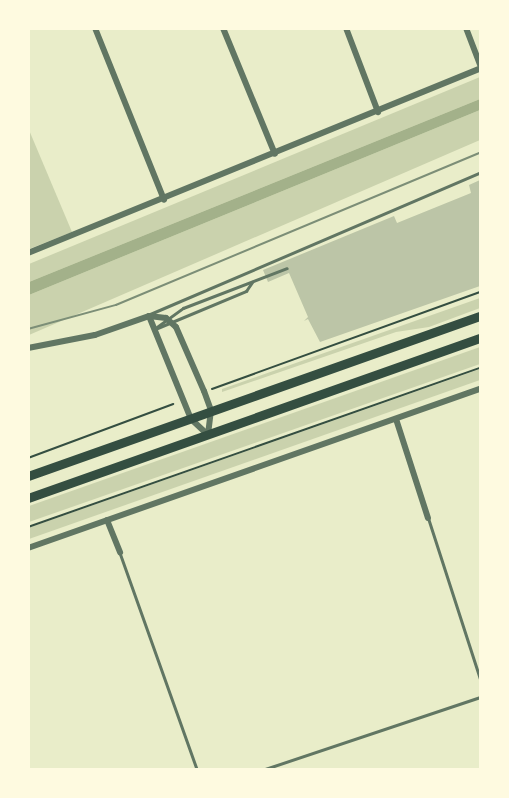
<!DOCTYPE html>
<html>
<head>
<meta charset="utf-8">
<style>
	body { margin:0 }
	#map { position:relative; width:509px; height:798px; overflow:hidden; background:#e9edc9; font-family:Lato,sans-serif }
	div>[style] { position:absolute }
	.green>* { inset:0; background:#cad2ad }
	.water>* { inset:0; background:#a3b18a }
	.building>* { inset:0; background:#bcc5a7 }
	.path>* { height:2px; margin:-1px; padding:0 1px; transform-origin:1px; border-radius:1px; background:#344e41 }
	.service>* { height:3px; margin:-1.5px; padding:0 1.5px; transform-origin:1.5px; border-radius:1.5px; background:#617663 }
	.minor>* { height:6px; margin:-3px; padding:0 3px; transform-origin:3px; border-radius:3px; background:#617663 }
	.primary>* { height:9px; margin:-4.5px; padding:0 4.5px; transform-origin:4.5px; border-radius:4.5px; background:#344e41 }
	.tram>* { height:1.5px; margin:-0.75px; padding:0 0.75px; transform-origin:0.75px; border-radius:0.75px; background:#7c8e77 }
	span { translate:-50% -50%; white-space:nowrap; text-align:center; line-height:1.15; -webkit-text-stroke:4.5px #fefae0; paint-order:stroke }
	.frame { position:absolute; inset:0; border:30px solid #fefae0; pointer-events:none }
</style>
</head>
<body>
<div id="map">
	<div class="green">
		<div style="clip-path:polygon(480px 77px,480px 99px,29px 282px,29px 264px)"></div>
		<div style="clip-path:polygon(480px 110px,480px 140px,29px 335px,29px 295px)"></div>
		<div style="clip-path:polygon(29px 130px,72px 232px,29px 249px,28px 249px)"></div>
		<div style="clip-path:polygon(480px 298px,480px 308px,429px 327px,396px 332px,222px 392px,222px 389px)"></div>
		<div style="clip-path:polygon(480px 347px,480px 364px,29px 522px,29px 506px)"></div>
		<div style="clip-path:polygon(480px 369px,480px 380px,29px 539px,28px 528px)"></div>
	</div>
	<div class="water">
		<div style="clip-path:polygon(480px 99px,480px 110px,29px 295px,29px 282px)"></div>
	</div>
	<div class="building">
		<div style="clip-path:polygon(480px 180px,480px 286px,320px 342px,308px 319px,304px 321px,308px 317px,289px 273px,268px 282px,263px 270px,394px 216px,397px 223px,471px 193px,469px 185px)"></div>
	</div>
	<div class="path">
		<div style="left:212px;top:389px;width:285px;rotate:-19.9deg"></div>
		<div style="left:28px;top:458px;width:155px;rotate:-20.4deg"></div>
		<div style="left:28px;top:527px;width:479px;rotate:-19.4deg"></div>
	</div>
	<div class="service">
		<div style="left:150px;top:314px;width:358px;rotate:-23.2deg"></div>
		<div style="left:154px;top:329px;width:36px;rotate:-36deg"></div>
		<div style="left:183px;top:308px;width:111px;rotate:-21deg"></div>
		<div style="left:155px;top:329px;width:99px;rotate:-22.7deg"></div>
		<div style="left:246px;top:291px;width:11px;rotate:-56deg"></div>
		<div style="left:428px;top:518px;width:169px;rotate:72.1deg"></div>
		<div style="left:120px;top:554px;width:229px;rotate:70.4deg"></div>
		<div style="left:262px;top:770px;width:230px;rotate:-18.5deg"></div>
	</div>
	<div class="minor">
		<div style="left:95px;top:28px;width:185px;rotate:68.1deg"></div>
		<div style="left:223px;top:28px;width:136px;rotate:67.6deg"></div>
		<div style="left:346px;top:28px;width:90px;rotate:69.1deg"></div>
		<div style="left:466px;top:28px;width:40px;rotate:69deg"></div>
		<div style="left:28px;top:253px;width:488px;rotate:-22.2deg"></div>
		<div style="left:149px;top:316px;width:111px;rotate:67.8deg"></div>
		<div style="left:191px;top:419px;width:23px;rotate:43deg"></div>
		<div style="left:28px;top:348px;width:68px;rotate:-11deg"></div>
		<div style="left:95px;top:335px;width:57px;rotate:-19.4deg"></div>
		<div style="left:149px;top:316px;width:17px;rotate:7deg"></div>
		<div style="left:166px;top:318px;width:13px;rotate:42deg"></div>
		<div style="left:176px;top:327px;width:70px;rotate:66.4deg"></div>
		<div style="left:204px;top:391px;width:20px;rotate:70deg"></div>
		<div style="left:211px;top:410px;width:25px;rotate:97deg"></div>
		<div style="left:396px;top:419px;width:104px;rotate:72.1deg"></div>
		<div style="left:107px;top:520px;width:35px;rotate:68deg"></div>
		<div style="left:28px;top:548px;width:479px;rotate:-19.4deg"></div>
	</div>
	<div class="primary">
		<div style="left:28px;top:476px;width:479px;rotate:-19.5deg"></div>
		<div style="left:28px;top:498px;width:479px;rotate:-19.5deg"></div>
	</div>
	<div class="tram">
		<div style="left:28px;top:329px;width:91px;rotate:-15.3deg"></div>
		<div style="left:116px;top:305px;width:394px;rotate:-22.7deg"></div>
	</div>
	<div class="frame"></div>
</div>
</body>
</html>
